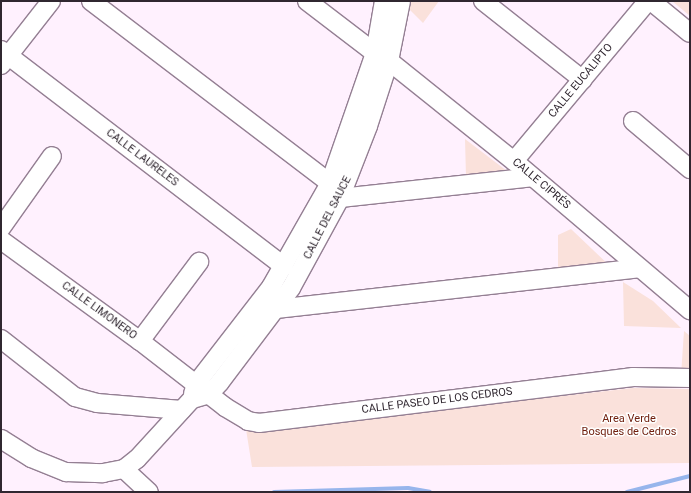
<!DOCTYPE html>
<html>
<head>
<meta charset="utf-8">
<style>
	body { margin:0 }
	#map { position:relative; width:691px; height:493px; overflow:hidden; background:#fff1fe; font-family:Roboto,sans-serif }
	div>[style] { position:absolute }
	.green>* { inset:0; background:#fae1db }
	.stream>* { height:4px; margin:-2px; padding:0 2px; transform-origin:2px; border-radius:2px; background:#97b5ec }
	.roads { filter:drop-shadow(1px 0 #947f93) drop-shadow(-1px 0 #947f93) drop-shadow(0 1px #947f93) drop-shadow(0 -1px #947f93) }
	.minor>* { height:18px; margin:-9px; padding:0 9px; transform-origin:9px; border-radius:9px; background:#fff }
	span { translate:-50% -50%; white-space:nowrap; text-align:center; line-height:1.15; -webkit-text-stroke:3px #fff; paint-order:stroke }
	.street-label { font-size:11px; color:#302730 }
	.park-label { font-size:11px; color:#70200f }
	.frame { position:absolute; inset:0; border:2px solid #302730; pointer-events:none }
</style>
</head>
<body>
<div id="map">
	<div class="green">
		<div style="clip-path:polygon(410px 1px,439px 1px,423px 23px,408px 8px)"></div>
		<div style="clip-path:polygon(672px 1px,690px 1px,690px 16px)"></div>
		<div style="clip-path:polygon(465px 139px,507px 171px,466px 177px)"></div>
		<div style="clip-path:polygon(571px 229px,612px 268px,558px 277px,558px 235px)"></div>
		<div style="clip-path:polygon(623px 282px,653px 301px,681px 328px,624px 326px)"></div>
		<div style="clip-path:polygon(684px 331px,690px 336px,690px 374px,681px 375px)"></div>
		<div style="clip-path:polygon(633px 388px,690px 389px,690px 463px,252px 467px,245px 423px,464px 407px)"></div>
	</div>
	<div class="stream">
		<div style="left:274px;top:492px;width:134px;rotate:-1.7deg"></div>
		<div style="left:408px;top:488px;width:22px;rotate:10deg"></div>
		<div style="left:627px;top:492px;width:65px;rotate:-14.3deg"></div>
	</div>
	<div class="roads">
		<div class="minor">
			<div style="left:91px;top:1px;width:300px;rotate:37.3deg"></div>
			<div style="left:307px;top:1px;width:86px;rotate:37.4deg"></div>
			<div style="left:483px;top:1px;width:127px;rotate:38.3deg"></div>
			<div style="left:651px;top:1px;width:50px;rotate:39.4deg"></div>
			<div style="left:1px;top:50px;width:356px;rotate:37.4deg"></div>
			<div style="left:389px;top:61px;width:160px;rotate:38.7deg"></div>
			<div style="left:514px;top:161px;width:231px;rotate:40.3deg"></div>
			<div style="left:1px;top:65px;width:81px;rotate:-52deg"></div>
			<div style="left:633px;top:121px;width:75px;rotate:40.1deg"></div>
			<div style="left:514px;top:161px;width:209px;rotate:-50.1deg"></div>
			<div style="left:340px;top:198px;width:193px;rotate:-6.2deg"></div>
			<div style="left:1px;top:228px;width:88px;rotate:-54.7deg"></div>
			<div style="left:1px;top:240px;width:172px;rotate:36deg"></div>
			<div style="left:140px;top:341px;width:108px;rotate:37.8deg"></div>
			<div style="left:225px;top:407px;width:27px;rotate:31deg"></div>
			<div style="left:248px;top:421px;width:11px;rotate:10deg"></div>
			<div style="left:259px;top:423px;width:377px;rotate:-7deg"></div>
			<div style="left:633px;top:377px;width:57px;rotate:1deg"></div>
			<div style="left:276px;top:309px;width:365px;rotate:-6.4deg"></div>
			<div style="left:1px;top:339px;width:94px;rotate:38.1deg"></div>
			<div style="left:75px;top:397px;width:23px;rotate:15deg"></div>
			<div style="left:97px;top:403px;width:85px;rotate:4.7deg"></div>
			<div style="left:140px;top:341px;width:99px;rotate:-53.2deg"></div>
			<div style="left:193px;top:394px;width:10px;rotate:-73deg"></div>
			<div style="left:196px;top:384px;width:123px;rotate:-52.3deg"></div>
			<div style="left:271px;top:287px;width:120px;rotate:-60.4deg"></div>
			<div style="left:330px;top:183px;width:138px;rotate:-70.9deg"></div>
			<div style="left:375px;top:53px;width:53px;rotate:-80.2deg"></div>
			<div style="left:1px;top:439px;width:36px;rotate:32deg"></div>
			<div style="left:31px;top:458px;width:38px;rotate:22deg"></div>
			<div style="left:66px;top:472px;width:37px;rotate:2deg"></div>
			<div style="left:103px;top:473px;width:21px;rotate:-11deg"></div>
			<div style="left:124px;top:469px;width:16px;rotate:-38deg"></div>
			<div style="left:137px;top:459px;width:81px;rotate:-47.5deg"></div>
			<div style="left:192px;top:399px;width:18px;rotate:-16deg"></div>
			<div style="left:209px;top:394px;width:16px;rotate:-47deg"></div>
			<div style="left:220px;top:382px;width:118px;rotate:-52.9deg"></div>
			<div style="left:291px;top:288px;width:102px;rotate:-61.4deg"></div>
			<div style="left:340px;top:198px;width:77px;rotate:-68.7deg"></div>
			<div style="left:368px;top:126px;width:68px;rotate:-72.1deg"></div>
			<div style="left:389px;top:61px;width:61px;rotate:-78.7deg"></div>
			<div style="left:124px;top:469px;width:34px;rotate:43deg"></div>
		</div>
	</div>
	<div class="street-label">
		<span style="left:581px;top:81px;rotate:-50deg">CALLE EUCALIPTO</span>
		<span style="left:142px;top:158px;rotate:37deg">CALLE LAURELES</span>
		<span style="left:541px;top:184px;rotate:40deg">CALLE CIPRÉS</span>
		<span style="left:328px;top:218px;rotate:-63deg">CALLE DEL SAUCE</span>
		<span style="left:99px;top:311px;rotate:36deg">CALLE LIMONERO</span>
		<span style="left:437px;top:401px;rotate:-7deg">CALLE PASEO DE LOS CEDROS</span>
	</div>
	<div class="park-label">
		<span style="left:629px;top:426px">Area Verde<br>Bosques de Cedros</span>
	</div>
	<div class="frame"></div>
</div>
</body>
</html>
